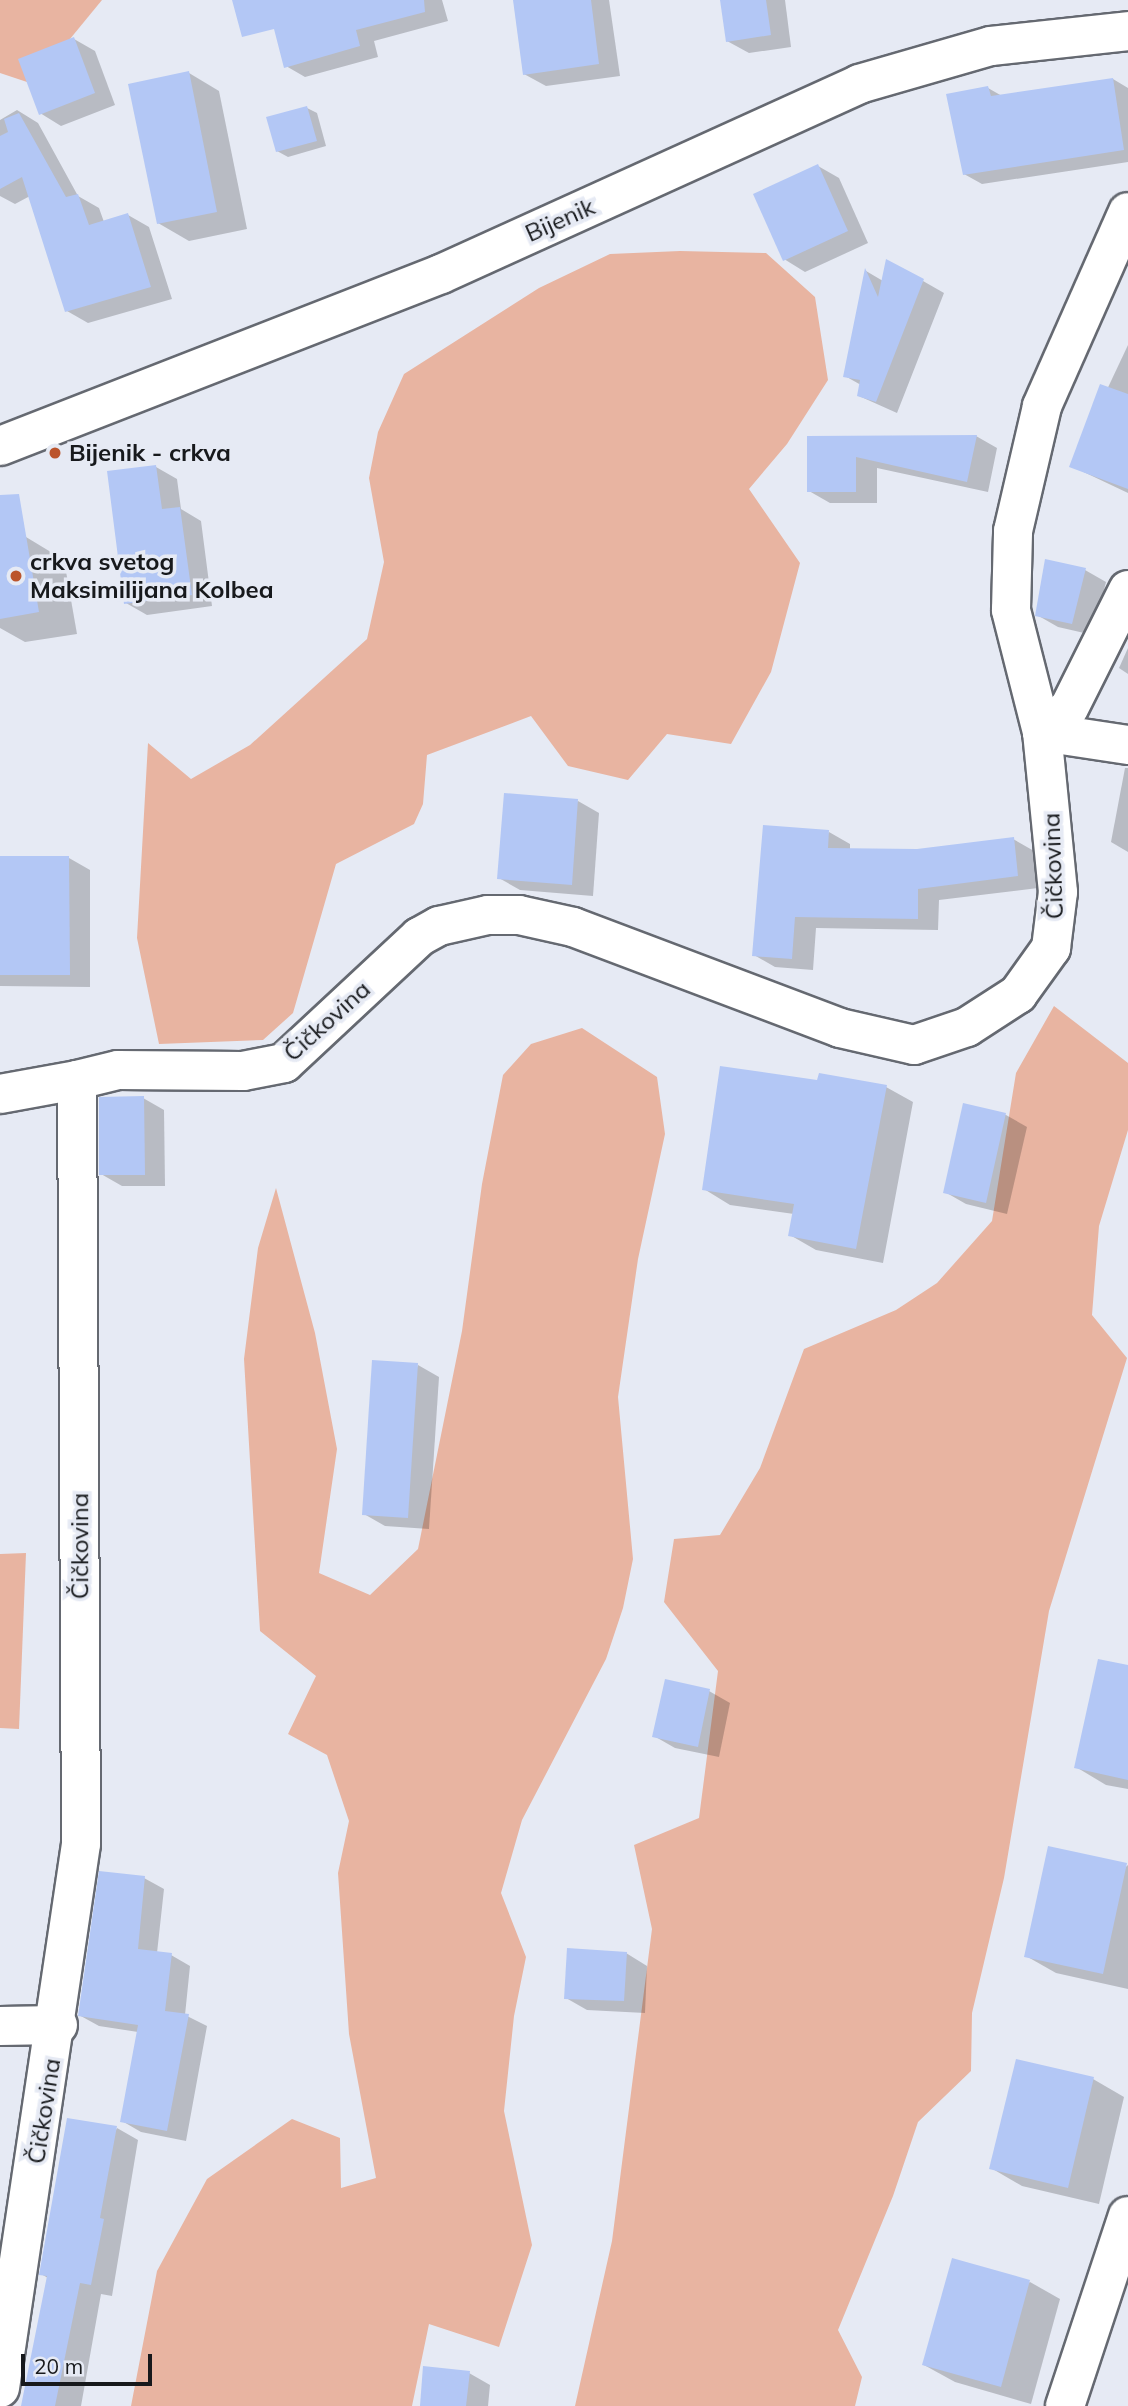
<!DOCTYPE html>
<html>
<head>
<meta charset="utf-8">
<style>
	body { margin:0 }
	#map { position:relative; width:1128px; height:2406px; overflow:hidden; background:#e6eaf4; font-family:Mulish,sans-serif }
	div>[style] { position:absolute }
	.green>* { inset:0; background:#e8b4a1 }
	.shadow>* { inset:0; background:#0003 }
	.building>* { inset:0; background:#b3c7f5 }
	.roads { filter:drop-shadow(2px 0 #656971) drop-shadow(-2px 0 #656971) drop-shadow(0 2px #656971) drop-shadow(0 -2px #656971) }
	.minor>* { height:38px; margin:-19px; padding:0 19px; transform-origin:19px; border-radius:19px; background:#fff }
	.major>* { height:38px; margin:-19px; padding:0 19px; transform-origin:19px; border-radius:19px; background:#fff }
	.dots>* { width:19px; height:19px; translate:-50% -50%; box-sizing:border-box; border:4px solid #e6eaf4; border-radius:50% }
	span { translate:-50% -50%; white-space:nowrap; text-align:center; line-height:1.15; -webkit-text-stroke:7px #e6eaf4; paint-order:stroke }
	.street-label { font-size:24px; color:#17191c }
	.poi-label { font-size:24px; color:#17191c; font-weight:700 }
	.left { translate:0 -50%; text-align:left }
	.scale { position:absolute; left:21px; top:2354px; width:131px; height:32px; box-sizing:border-box; border:4px solid #17191c; border-top:0; padding-left:9px; font-size:21px; line-height:24px; white-space:nowrap; color:#17191c; -webkit-text-stroke:5px #e6eaf4; paint-order:stroke }
</style>
</head>
<body>
<div id="map">
	<div class="green">
		<div style="clip-path:polygon(0 0,102px 0,33px 84px,0 73px)"></div>
		<div style="clip-path:polygon(680px 251px,766px 253px,815px 297px,828px 380px,787px 444px,749px 489px,800px 563px,771px 672px,731px 744px,667px 734px,628px 780px,568px 766px,531px 716px,427px 755px,423px 804px,414px 824px,336px 864px,293px 1013px,263px 1040px,159px 1044px,137px 938px,148px 743px,191px 779px,250px 745px,367px 639px,384px 562px,369px 478px,378px 432px,404px 374px,539px 288px,610px 254px)"></div>
		<div style="clip-path:polygon(1054px 1006px,1128px 1063px,1128px 1130px,1099px 1226px,1092px 1315px,1127px 1358px,1049px 1611px,1004px 1878px,972px 2013px,971px 2071px,918px 2122px,893px 2196px,838px 2330px,862px 2377px,855px 2406px,575px 2406px,612px 2241px,652px 1929px,634px 1845px,699px 1818px,718px 1671px,664px 1602px,674px 1539px,720px 1535px,760px 1468px,804px 1349px,896px 1310px,937px 1283px,992px 1221px,1016px 1073px)"></div>
		<div style="clip-path:polygon(582px 1028px,657px 1077px,665px 1134px,638px 1259px,618px 1397px,633px 1559px,623px 1608px,606px 1659px,522px 1820px,501px 1893px,526px 1957px,514px 2016px,504px 2111px,532px 2245px,499px 2347px,429px 2324px,412px 2406px,131px 2406px,157px 2271px,207px 2179px,292px 2119px,340px 2138px,341px 2188px,376px 2178px,349px 2034px,338px 1873px,349px 1821px,327px 1755px,288px 1734px,316px 1676px,260px 1631px,244px 1359px,258px 1248px,276px 1188px,315px 1333px,337px 1449px,319px 1573px,370px 1595px,418px 1549px,462px 1331px,482px 1184px,503px 1075px,531px 1044px)"></div>
		<div style="clip-path:polygon(26px 1553px,19px 1729px,0 1728px,0 1554px)"></div>
	</div>
	<div class="shadow">
		<div style="clip-path:polygon(268px 0,442px 0,448px 21px,374px 41px,378px 57px,305px 77px,286px 66px)"></div>
		<div style="clip-path:polygon(514px 0,609px 0,620px 76px,546px 86px,524px 74px)"></div>
		<div style="clip-path:polygon(722px 0,785px 0,791px 47px,749px 53px,727px 41px)"></div>
		<div style="clip-path:polygon(74px 39px,95px 51px,115px 105px,61px 126px,40px 113px)"></div>
		<div style="clip-path:polygon(189px 73px,219px 91px,247px 229px,189px 241px,158px 223px)"></div>
		<div style="clip-path:polygon(1113px 79px,1128px 88px,1128px 162px,982px 184px,964px 174px,988px 88px,1002px 96px)"></div>
		<div style="clip-path:polygon(307px 108px,317px 113px,326px 146px,288px 157px,277px 151px)"></div>
		<div style="clip-path:polygon(17px 110px,38px 123px,78px 196px,99px 208px,104px 222px,128px 215px,149px 227px,172px 299px,88px 323px,67px 311px,30px 196px,15px 204px,0 196px,0 120px)"></div>
		<div style="clip-path:polygon(818px 166px,839px 178px,868px 243px,805px 272px,784px 259px)"></div>
		<div style="clip-path:polygon(888px 261px,944px 293px,897px 413px,859px 396px,861px 385px,845px 376px,866px 271px,883px 281px)"></div>
		<div style="clip-path:polygon(1128px 345px,1128px 493px,1071px 466px)"></div>
		<div style="clip-path:polygon(976px 436px,997px 448px,988px 492px,877px 468px,877px 503px,830px 503px,809px 491px,809px 438px)"></div>
		<div style="clip-path:polygon(156px 467px,177px 479px,181px 509px,201px 521px,212px 606px,147px 615px,126px 603px)"></div>
		<div style="clip-path:polygon(26px 537px,64px 560px,77px 634px,25px 642px,0 628px,0 542px)"></div>
		<div style="clip-path:polygon(1085px 570px,1106px 582px,1093px 635px,1058px 627px,1037px 615px)"></div>
		<div style="clip-path:polygon(1128px 648px,1128px 674px,1119px 668px)"></div>
		<div style="clip-path:polygon(1125px 768px,1128px 768px,1128px 852px,1111px 842px)"></div>
		<div style="clip-path:polygon(578px 801px,599px 813px,593px 896px,520px 890px,499px 878px)"></div>
		<div style="clip-path:polygon(829px 832px,850px 844px,850px 850px,917px 851px,1013px 839px,1034px 851px,1038px 888px,939px 900px,938px 930px,816px 928px,813px 970px,775px 967px,754px 955px)"></div>
		<div style="clip-path:polygon(69px 858px,90px 870px,90px 987px,0 986px,0 917px)"></div>
		<div style="clip-path:polygon(819px 1082px,886px 1087px,913px 1102px,883px 1263px,816px 1250px,790px 1235px,794px 1214px,730px 1205px,704px 1189px)"></div>
		<div style="clip-path:polygon(143px 1098px,164px 1110px,165px 1186px,122px 1186px,101px 1174px)"></div>
		<div style="clip-path:polygon(964px 1105px,1006px 1115px,1027px 1127px,1007px 1214px,966px 1204px,945px 1192px)"></div>
		<div style="clip-path:polygon(418px 1365px,439px 1377px,429px 1529px,385px 1526px,364px 1514px)"></div>
		<div style="clip-path:polygon(1128px 1667px,1128px 1789px,1106px 1785px,1076px 1767px)"></div>
		<div style="clip-path:polygon(709px 1691px,730px 1703px,719px 1757px,675px 1748px,654px 1736px)"></div>
		<div style="clip-path:polygon(1128px 1865px,1128px 1989px,1056px 1973px,1026px 1956px)"></div>
		<div style="clip-path:polygon(144px 1878px,164px 1889px,157px 1953px,171px 1955px,190px 1966px,185px 2015px,207px 2026px,186px 2141px,141px 2132px,122px 2121px,138px 2032px,99px 2026px,79px 2015px)"></div>
		<div style="clip-path:polygon(626px 1953px,647px 1966px,645px 2013px,587px 2010px,566px 1998px)"></div>
		<div style="clip-path:polygon(1093px 2079px,1124px 2097px,1099px 2204px,1022px 2186px,991px 2168px)"></div>
		<div style="clip-path:polygon(117px 2128px,138px 2140px,112px 2296px,101px 2294px,81px 2406px,22px 2406px,48px 2278px,41px 2274px)"></div>
		<div style="clip-path:polygon(1030px 2282px,1060px 2299px,1031px 2404px,955px 2382px,924px 2365px)"></div>
		<div style="clip-path:polygon(469px 2373px,490px 2385px,488px 2406px,421px 2406px)"></div>
	</div>
	<div class="building">
		<div style="clip-path:polygon(232px 0,424px 0,425px 12px,356px 30px,360px 46px,284px 68px,274px 29px,242px 37px)"></div>
		<div style="clip-path:polygon(513px 0,591px 0,599px 64px,523px 75px)"></div>
		<div style="clip-path:polygon(720px 0,766px 0,771px 35px,726px 42px)"></div>
		<div style="clip-path:polygon(74px 37px,95px 93px,39px 115px,18px 59px)"></div>
		<div style="clip-path:polygon(189px 71px,217px 212px,157px 224px,128px 84px)"></div>
		<div style="clip-path:polygon(1113px 78px,1124px 150px,963px 175px,946px 94px,988px 86px,991px 96px)"></div>
		<div style="clip-path:polygon(307px 106px,317px 141px,276px 152px,266px 117px)"></div>
		<div style="clip-path:polygon(19px 113px,66px 197px,78px 194px,89px 225px,128px 213px,151px 287px,65px 312px,22px 177px,0 189px,0 136px,8px 132px,4px 119px)"></div>
		<div style="clip-path:polygon(818px 164px,848px 231px,783px 261px,753px 194px)"></div>
		<div style="clip-path:polygon(886px 259px,924px 279px,876px 402px,857px 396px,860px 380px,843px 377px,865px 268px,878px 297px)"></div>
		<div style="clip-path:polygon(1100px 384px,1128px 394px,1128px 489px,1069px 467px)"></div>
		<div style="clip-path:polygon(977px 435px,967px 482px,856px 457px,856px 492px,807px 492px,807px 436px)"></div>
		<div style="clip-path:polygon(156px 465px,162px 509px,180px 507px,192px 595px,124px 604px,107px 471px)"></div>
		<div style="clip-path:polygon(19px 494px,39px 612px,0 619px,0 495px)"></div>
		<div style="clip-path:polygon(1045px 559px,1086px 568px,1072px 624px,1035px 616px)"></div>
		<div style="clip-path:polygon(504px 793px,578px 799px,572px 885px,497px 879px)"></div>
		<div style="clip-path:polygon(763px 825px,829px 830px,828px 848px,917px 849px,1014px 837px,1018px 876px,918px 889px,918px 919px,795px 917px,792px 959px,752px 956px)"></div>
		<div style="clip-path:polygon(0 856px,69px 856px,70px 975px,0 975px)"></div>
		<div style="clip-path:polygon(720px 1066px,817px 1080px,819px 1073px,887px 1085px,856px 1249px,788px 1236px,794px 1204px,702px 1190px)"></div>
		<div style="clip-path:polygon(144px 1096px,145px 1175px,99px 1175px,99px 1097px)"></div>
		<div style="clip-path:polygon(963px 1103px,1006px 1113px,986px 1203px,943px 1193px)"></div>
		<div style="clip-path:polygon(372px 1360px,418px 1363px,408px 1518px,362px 1515px)"></div>
		<div style="clip-path:polygon(1098px 1659px,1128px 1665px,1128px 1780px,1074px 1768px)"></div>
		<div style="clip-path:polygon(665px 1679px,710px 1689px,698px 1747px,652px 1737px)"></div>
		<div style="clip-path:polygon(1048px 1846px,1127px 1863px,1103px 1974px,1024px 1957px)"></div>
		<div style="clip-path:polygon(99px 1871px,145px 1876px,138px 1949px,172px 1953px,165px 2011px,189px 2014px,167px 2131px,120px 2122px,138px 2025px,78px 2016px)"></div>
		<div style="clip-path:polygon(567px 1948px,627px 1952px,624px 2001px,564px 1999px)"></div>
		<div style="clip-path:polygon(1016px 2059px,1094px 2077px,1068px 2188px,989px 2169px)"></div>
		<div style="clip-path:polygon(67px 2118px,117px 2126px,100px 2218px,104px 2219px,91px 2285px,80px 2283px,55px 2406px,21px 2406px,47px 2276px,39px 2275px)"></div>
		<div style="clip-path:polygon(952px 2258px,1030px 2280px,1001px 2387px,922px 2365px)"></div>
		<div style="clip-path:polygon(423px 2366px,470px 2371px,466px 2406px,420px 2406px)"></div>
	</div>
	<div class="roads">
		<div class="minor">
			<div style="left:1042px;top:732px;width:36px;rotate:-42deg"></div>
			<div style="left:1069px;top:708px;width:132px;rotate:-63.4deg"></div>
			<div style="left:1042px;top:732px;width:87px;rotate:8.6deg"></div>
			<div style="left:0;top:1094px;width:78px;rotate:-10.3deg"></div>
			<div style="left:0;top:2026px;width:58px;rotate:-1deg"></div>
			<div style="left:0;top:2388px;width:550px;rotate:-81.53deg"></div>
			<div style="left:81px;top:1844px;width:764px;rotate:-90.3deg"></div>
			<div style="left:77px;top:1080px;width:42px;rotate:-13.7deg"></div>
			<div style="left:118px;top:1070px;width:125px;rotate:0.5deg"></div>
			<div style="left:243px;top:1071px;width:42px;rotate:-11deg"></div>
			<div style="left:284px;top:1063px;width:185px;rotate:-43deg"></div>
			<div style="left:419px;top:937px;width:23px;rotate:-29deg"></div>
			<div style="left:439px;top:926px;width:50px;rotate:-12.7deg"></div>
			<div style="left:488px;top:915px;width:31px"></div>
			<div style="left:519px;top:915px;width:55px;rotate:12.5deg"></div>
			<div style="left:573px;top:927px;width:285px;rotate:20.7deg"></div>
			<div style="left:840px;top:1028px;width:76px;rotate:12.9deg"></div>
			<div style="left:914px;top:1045px;width:56px;rotate:-18.8deg"></div>
			<div style="left:967px;top:1027px;width:61px;rotate:-32.9deg"></div>
			<div style="left:1018px;top:994px;width:57px;rotate:-54.3deg"></div>
			<div style="left:1051px;top:948px;width:56px;rotate:-82.9deg"></div>
			<div style="left:1058px;top:892px;width:161px;rotate:-95.7deg"></div>
			<div style="left:1042px;top:732px;width:126px;rotate:-104.3deg"></div>
			<div style="left:1011px;top:610px;width:79px;rotate:-88.5deg"></div>
			<div style="left:1013px;top:531px;width:128px;rotate:-76.9deg"></div>
			<div style="left:1042px;top:406px;width:212px;rotate:-66.1deg"></div>
			<div style="left:1065px;top:2406px;width:200px;rotate:-71.7deg"></div>
		</div>
		<div class="major">
			<div style="left:0;top:446px;width:473px;rotate:-21.3deg"></div>
			<div style="left:441px;top:274px;width:459px;rotate:-24.4deg"></div>
			<div style="left:859px;top:84px;width:137px;rotate:-16.1deg"></div>
			<div style="left:991px;top:46px;width:138px;rotate:-6.2deg"></div>
		</div>
	</div>
	<div class="dots">
		<div style="left:55px;top:453px;background:#bb542c"></div>
		<div style="left:16px;top:576px;background:#bb542c"></div>
	</div>
	<div class="street-label">
		<span style="left:560px;top:220px;rotate:-24deg">Bijenik</span>
		<span style="left:1053px;top:866px;rotate:-92deg">Čičkovina</span>
		<span style="left:327px;top:1021px;rotate:-42deg">Čičkovina</span>
		<span style="left:80px;top:1546px;rotate:-90deg">Čičkovina</span>
		<span style="left:44px;top:2111px;rotate:-81deg">Čičkovina</span>
	</div>
	<div class="poi-label">
		<span class="left" style="left:69px;top:453px">Bijenik - crkva</span>
		<span class="left" style="left:30px;top:576px">crkva svetog<br>Maksimilijana Kolbea</span>
	</div>
	<div class="scale">20 m</div>
</div>
</body>
</html>
